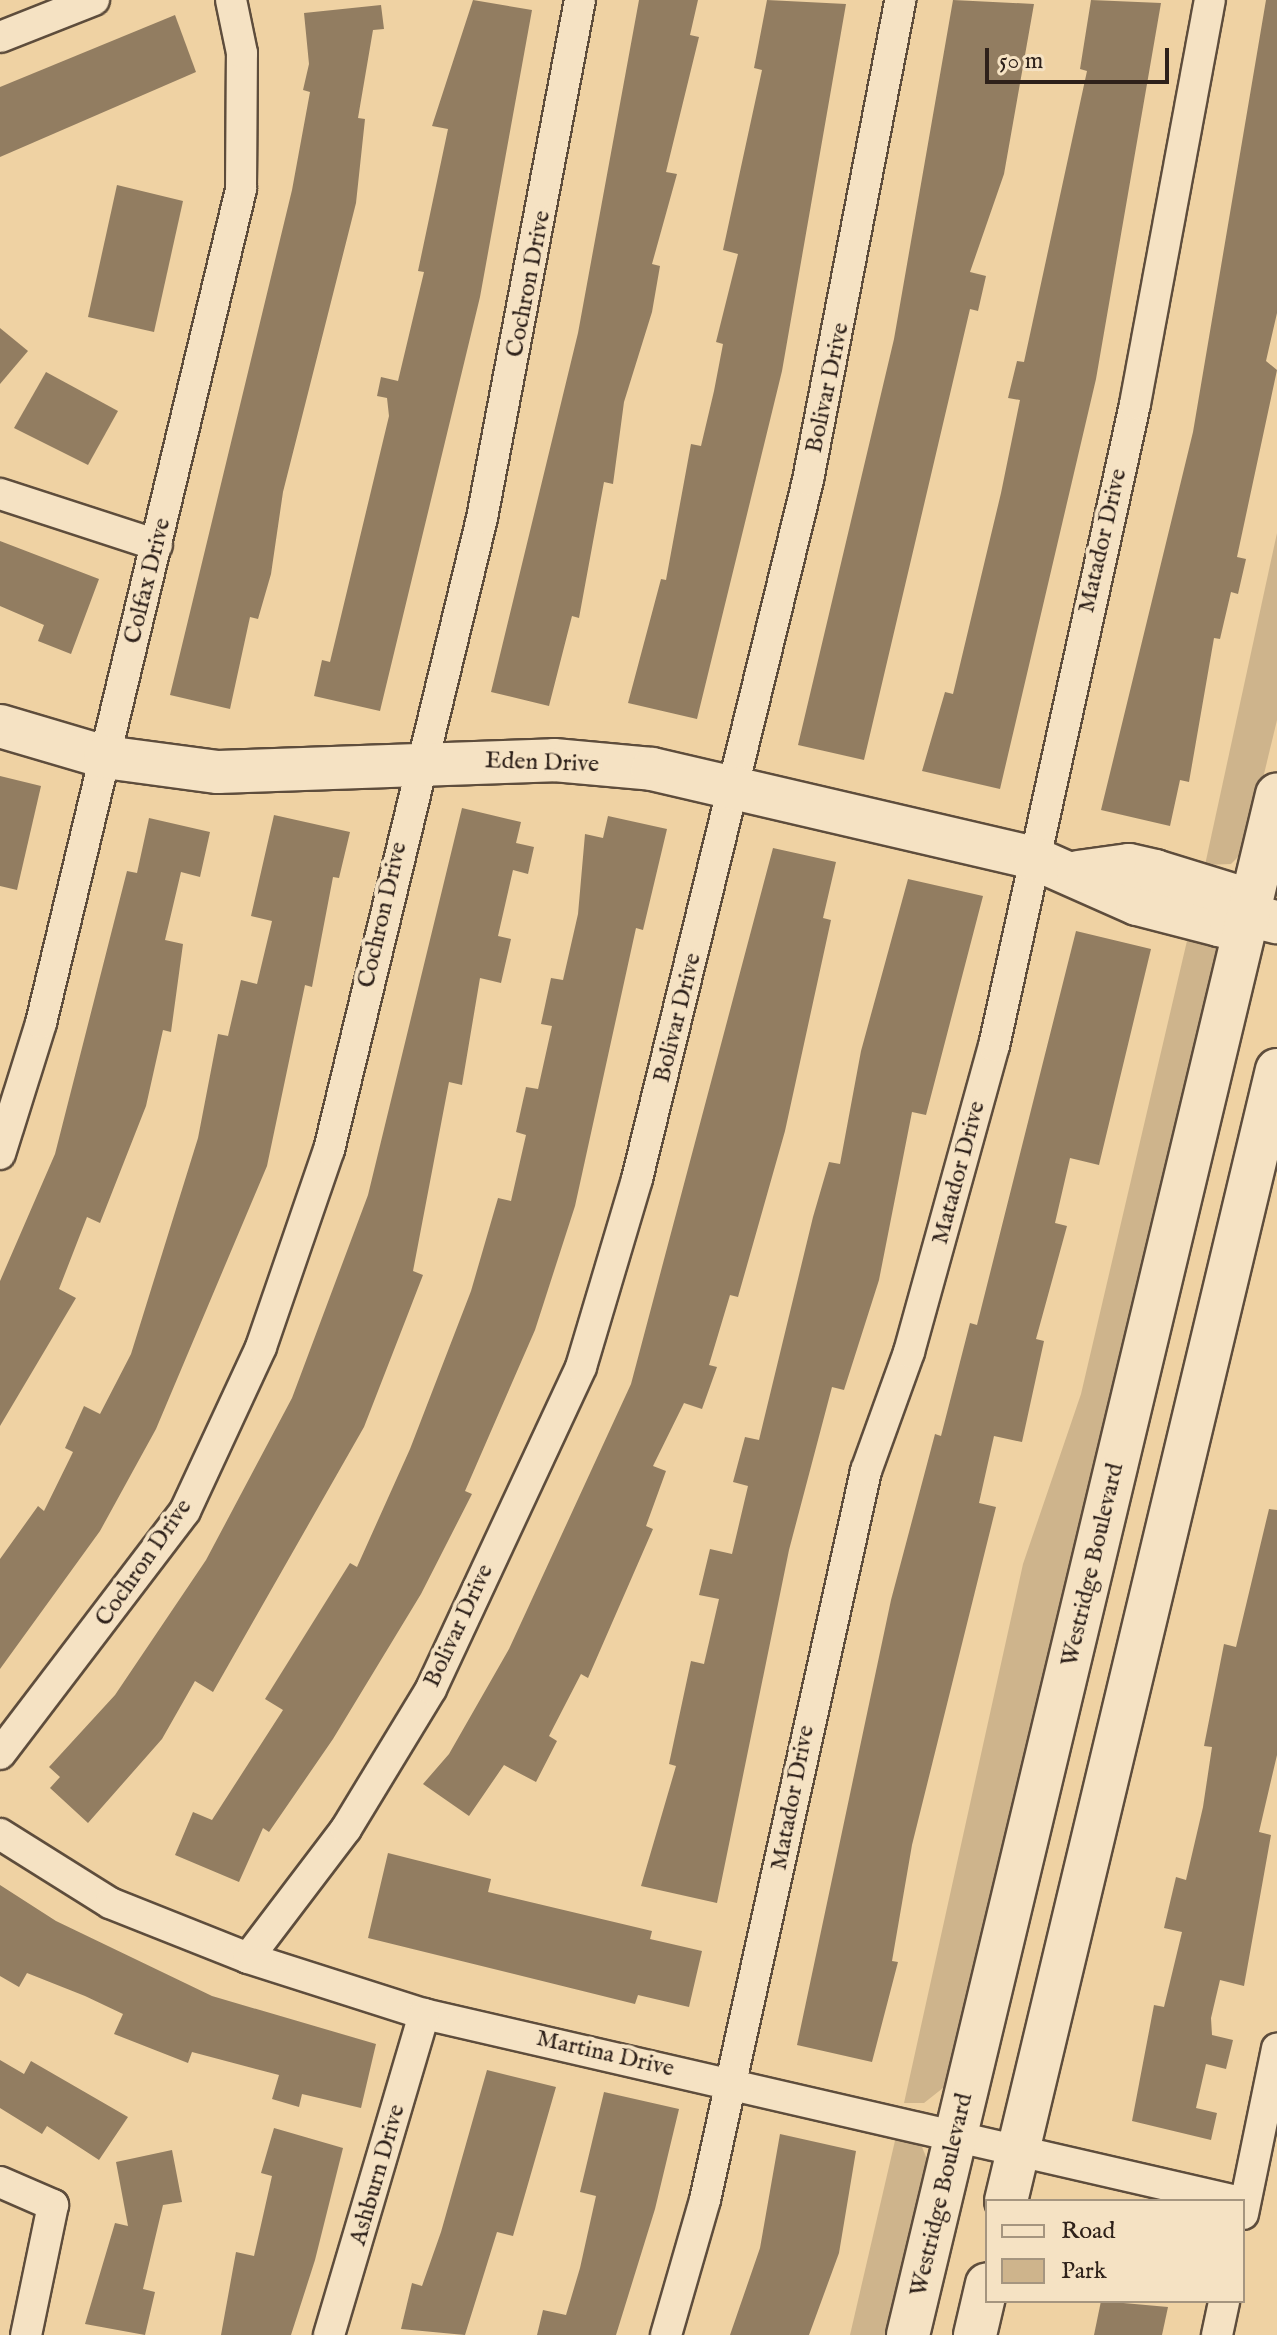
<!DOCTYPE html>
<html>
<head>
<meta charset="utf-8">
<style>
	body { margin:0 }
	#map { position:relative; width:1277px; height:2335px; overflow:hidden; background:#efd2a3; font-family:"IM FELL English",serif }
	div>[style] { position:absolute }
	.green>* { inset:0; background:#ceb48c }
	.building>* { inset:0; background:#927d61 }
	.roads { filter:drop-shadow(2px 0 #5e4d3c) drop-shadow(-2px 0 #5e4d3c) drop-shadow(0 2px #5e4d3c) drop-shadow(0 -2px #5e4d3c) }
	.street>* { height:30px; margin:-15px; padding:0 15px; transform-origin:15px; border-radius:15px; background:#f5e2c3 }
	.secondary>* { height:42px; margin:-21px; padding:0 21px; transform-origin:21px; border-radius:21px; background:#f5e2c3 }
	span { translate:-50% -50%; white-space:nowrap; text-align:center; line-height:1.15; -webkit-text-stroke:8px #f5e2c3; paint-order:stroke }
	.street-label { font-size:24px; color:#2e211a }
	.legend { position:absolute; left:985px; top:2199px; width:260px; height:104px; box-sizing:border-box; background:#f5e2c3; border:2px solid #a5957f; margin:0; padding:10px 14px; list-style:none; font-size:24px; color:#2e211a }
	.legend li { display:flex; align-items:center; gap:16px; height:40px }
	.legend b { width:40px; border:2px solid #a5957f }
	.scale { position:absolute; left:985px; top:48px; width:184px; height:36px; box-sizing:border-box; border:4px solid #2e211a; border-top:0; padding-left:10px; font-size:24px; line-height:28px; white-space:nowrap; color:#2e211a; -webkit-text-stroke:6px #f5e2c3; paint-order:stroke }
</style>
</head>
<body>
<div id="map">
	<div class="green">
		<div style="clip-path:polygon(1277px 533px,1277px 720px,1246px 849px,1231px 864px,1205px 865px)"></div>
		<div style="clip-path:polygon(1190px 928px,1210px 937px,1218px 952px,948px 2084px,924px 2103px,904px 2103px,1023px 1564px,1081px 1394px)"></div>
		<div style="clip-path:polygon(897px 2132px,922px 2147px,929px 2164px,888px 2335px,850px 2335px)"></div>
	</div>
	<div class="building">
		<div style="clip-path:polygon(473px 0,532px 10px,480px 297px,380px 711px,314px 696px,322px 660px,330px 662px,389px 416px,387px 398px,377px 396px,381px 377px,398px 381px,424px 272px,418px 271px,448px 129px,432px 126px)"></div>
		<div style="clip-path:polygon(639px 0,698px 0,690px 35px,699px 37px,666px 172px,677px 174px,652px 264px,660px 266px,652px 312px,624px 402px,613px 484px,604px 482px,579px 618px,572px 616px,549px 706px,491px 692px,578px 333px)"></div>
		<div style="clip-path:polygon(767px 0,846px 4px,782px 371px,697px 719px,628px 703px,661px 579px,666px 580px,691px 444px,701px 446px,714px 391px,723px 344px,716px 342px,738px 254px,723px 250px,762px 70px,754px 68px)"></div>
		<div style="clip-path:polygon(953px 0,1034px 4px,1004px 174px,970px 272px,986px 276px,978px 311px,970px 309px,864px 760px,798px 745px,894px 339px)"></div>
		<div style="clip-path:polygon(1091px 0,1161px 3px,1096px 379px,1000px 789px,922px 771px,945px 692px,953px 694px,1001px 493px,1020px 400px,1008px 398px,1017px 361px,1024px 362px,1087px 71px,1080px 69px)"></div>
		<div style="clip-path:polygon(1266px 0,1277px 0,1277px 313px,1266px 361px,1277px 370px,1237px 557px,1246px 559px,1238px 594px,1231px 592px,1220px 639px,1214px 638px,1189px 782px,1180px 780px,1170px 826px,1101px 810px,1193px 432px)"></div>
		<div style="clip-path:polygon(381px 5px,384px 29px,373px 30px,358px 118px,365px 119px,356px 203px,283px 492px,271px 574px,258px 619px,250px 617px,230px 709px,170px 695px,292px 190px,310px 92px,303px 90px,309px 64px,304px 13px)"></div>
		<div style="clip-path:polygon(175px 15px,196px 72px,0 157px,0 87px)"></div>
		<div style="clip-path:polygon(117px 185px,183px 201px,154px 332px,88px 317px)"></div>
		<div style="clip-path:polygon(0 328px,28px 351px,0 384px)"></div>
		<div style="clip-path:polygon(46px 372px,118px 411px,88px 465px,14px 428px)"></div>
		<div style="clip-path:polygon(0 541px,99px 579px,71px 654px,38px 641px,44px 625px,0 606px)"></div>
		<div style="clip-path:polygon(0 776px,41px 786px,17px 890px,0 886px)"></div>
		<div style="clip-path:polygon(462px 808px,521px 822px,516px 843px,534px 847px,528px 874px,513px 870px,498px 936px,511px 939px,501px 983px,480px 978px,462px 1085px,449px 1082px,413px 1271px,423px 1275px,406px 1319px,364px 1427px,213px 1692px,195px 1681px,162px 1739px,88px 1823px,50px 1788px,60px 1777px,49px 1767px,115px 1695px,206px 1560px,292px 1398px,368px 1195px)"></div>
		<div style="clip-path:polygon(274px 815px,350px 832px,339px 878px,333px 877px,312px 987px,305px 985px,267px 1166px,156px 1429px,100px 1531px,0 1669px,0 1559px,38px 1506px,44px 1511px,73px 1452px,65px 1448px,84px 1406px,100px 1414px,131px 1354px,198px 1138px,218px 1034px,228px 1036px,241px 980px,257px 984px,272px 921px,251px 916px)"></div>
		<div style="clip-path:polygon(608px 816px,667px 829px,643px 930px,636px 928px,575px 1206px,535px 1330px,465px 1491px,472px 1494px,421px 1594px,333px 1739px,269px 1832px,263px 1828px,239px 1882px,175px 1855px,193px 1812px,212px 1820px,283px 1710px,265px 1699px,350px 1563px,357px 1567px,410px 1449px,471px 1291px,498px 1198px,511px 1201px,526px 1135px,516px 1132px,526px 1087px,538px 1089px,552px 1026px,541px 1024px,551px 978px,563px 980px,578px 914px,585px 834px,603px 838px)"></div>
		<div style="clip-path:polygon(149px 818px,210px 832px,200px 877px,181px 872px,165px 940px,183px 944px,171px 1032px,163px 1030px,146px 1106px,100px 1223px,87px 1217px,59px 1289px,76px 1298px,0 1426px,0 1281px,55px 1154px,127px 871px,137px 873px)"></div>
		<div style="clip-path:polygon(773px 848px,836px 862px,823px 918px,831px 920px,785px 1131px,738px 1297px,730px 1295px,709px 1365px,717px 1367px,702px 1409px,684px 1403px,653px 1466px,666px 1471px,646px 1526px,653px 1529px,588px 1678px,581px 1674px,549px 1736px,557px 1741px,536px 1782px,504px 1765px,469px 1816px,423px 1784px,449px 1754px,509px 1649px,631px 1384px)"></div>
		<div style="clip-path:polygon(908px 879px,983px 896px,926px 1115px,912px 1112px,879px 1280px,844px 1390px,832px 1387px,789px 1550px,717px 1903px,641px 1886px,676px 1766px,669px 1764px,691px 1661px,704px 1664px,719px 1599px,699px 1595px,710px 1549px,732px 1554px,748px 1486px,733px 1482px,745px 1437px,759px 1440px,813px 1217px,829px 1162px,840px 1164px,861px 1051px)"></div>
		<div style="clip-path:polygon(1076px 931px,1151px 949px,1099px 1165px,1070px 1158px,1055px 1223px,1067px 1226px,1036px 1339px,1044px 1341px,1022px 1442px,994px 1436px,979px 1503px,996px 1507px,912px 1845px,892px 1961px,898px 1962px,872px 2062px,797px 2045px,891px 1600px,935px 1434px,941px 1436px,970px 1323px,977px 1325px)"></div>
		<div style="clip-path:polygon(1269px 1509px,1277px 1510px,1277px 1755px,1259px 1832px,1271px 1835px,1244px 1986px,1220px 1980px,1211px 2018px,1212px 2035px,1233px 2040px,1226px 2069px,1206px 2064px,1196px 2108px,1217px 2113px,1211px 2140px,1132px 2121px,1154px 2005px,1164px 2007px,1182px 1932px,1164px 1928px,1176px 1877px,1186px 1880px,1203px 1807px,1212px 1747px,1204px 1746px,1224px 1644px,1236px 1647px)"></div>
		<div style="clip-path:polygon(388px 1853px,491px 1879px,488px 1892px,652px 1931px,650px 1939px,702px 1951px,689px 2007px,638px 1995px,635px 2004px,368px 1938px)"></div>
		<div style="clip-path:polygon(0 1885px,56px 1921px,212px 1996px,376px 2044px,361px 2108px,302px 2094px,299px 2107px,272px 2099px,279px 2075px,192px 2052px,188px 2063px,114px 2034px,123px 2014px,85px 1996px,27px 1973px,19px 1987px,0 1976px)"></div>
		<div style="clip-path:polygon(0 2060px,24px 2074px,31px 2061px,128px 2117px,99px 2160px,47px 2126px,42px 2134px,0 2108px)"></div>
		<div style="clip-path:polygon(487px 2070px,556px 2087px,513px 2236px,497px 2232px,465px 2335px,401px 2329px,412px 2283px,422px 2286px,441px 2232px)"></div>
		<div style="clip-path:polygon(604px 2092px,679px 2109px,655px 2209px,616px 2335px,537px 2335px,543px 2310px,566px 2315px,580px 2268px,596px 2196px,580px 2192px)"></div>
		<div style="clip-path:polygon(274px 2128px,343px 2148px,315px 2260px,291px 2335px,221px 2335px,236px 2252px,254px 2256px,272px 2176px,261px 2173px)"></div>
		<div style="clip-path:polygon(780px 2134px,856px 2151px,839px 2253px,809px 2335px,730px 2335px,760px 2248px)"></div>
		<div style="clip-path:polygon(172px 2150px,182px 2202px,163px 2205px,143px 2289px,155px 2292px,145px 2335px,85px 2324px,115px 2223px,128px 2226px,116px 2162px)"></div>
		<div style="clip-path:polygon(1101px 2301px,1168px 2307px,1162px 2335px,1094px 2335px)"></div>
	</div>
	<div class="roads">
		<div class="street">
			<div style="left:0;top:37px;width:101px;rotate:-21.5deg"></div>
			<div style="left:0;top:494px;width:165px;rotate:18deg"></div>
			<div style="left:0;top:1154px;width:137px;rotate:-72.6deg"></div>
			<div style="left:41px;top:1023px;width:858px;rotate:-76.51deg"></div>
			<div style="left:241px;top:189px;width:136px;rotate:-89.6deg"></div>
			<div style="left:242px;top:53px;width:54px;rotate:-101.7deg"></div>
			<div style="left:0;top:1754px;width:305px;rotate:-52.7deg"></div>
			<div style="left:185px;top:1511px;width:181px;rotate:-65.1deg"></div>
			<div style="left:261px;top:1347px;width:208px;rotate:-71deg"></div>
			<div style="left:329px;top:1150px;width:650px;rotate:-76.39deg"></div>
			<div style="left:482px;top:518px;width:527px;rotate:-79.29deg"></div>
			<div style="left:0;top:1834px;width:130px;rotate:32.1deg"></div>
			<div style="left:110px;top:1903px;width:149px;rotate:21.7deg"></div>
			<div style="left:248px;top:1958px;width:185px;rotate:17.7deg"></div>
			<div style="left:424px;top:2014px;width:833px;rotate:12.97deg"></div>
			<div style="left:248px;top:1958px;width:162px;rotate:-52.8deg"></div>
			<div style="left:346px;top:1829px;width:164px;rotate:-58.7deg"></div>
			<div style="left:431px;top:1689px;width:355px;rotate:-65deg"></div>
			<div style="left:581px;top:1367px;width:196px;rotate:-73.4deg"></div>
			<div style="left:637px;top:1179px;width:720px;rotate:-76.25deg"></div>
			<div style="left:808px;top:480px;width:489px;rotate:-79.1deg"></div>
			<div style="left:0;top:2182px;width:58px;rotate:23.5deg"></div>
			<div style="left:53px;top:2205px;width:133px;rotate:101.7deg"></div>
			<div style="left:1243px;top:2214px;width:169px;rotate:-78.4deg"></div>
			<div style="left:329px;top:2335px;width:335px;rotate:-73.5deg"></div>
			<div style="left:666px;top:2335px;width:141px;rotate:-73.9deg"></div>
			<div style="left:705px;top:2200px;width:747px;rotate:-77.55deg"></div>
			<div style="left:866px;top:1471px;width:127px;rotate:-70.1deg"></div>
			<div style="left:909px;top:1352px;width:318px;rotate:-74.5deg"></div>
			<div style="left:994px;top:1046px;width:657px;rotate:-77.61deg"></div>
			<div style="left:1135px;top:404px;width:411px;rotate:-79.5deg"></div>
			<div style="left:1217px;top:2335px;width:35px;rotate:-78deg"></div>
		</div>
		<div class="secondary">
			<div style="left:0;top:726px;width:109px;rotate:16.4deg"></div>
			<div style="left:105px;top:757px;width:114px;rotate:7.6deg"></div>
			<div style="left:218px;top:772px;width:336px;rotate:-2deg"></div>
			<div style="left:554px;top:760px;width:98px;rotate:5.2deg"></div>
			<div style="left:652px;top:769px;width:389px;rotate:13.1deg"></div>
			<div style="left:1031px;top:857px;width:116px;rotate:23.9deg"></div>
			<div style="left:1137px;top:904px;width:85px;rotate:14.4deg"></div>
			<div style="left:1219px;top:925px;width:12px;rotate:14deg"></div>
			<div style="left:1231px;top:928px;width:21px;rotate:-37deg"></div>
			<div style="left:1078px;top:872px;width:51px;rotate:-7.8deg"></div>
			<div style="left:1129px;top:865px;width:27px;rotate:13deg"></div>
			<div style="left:1155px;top:871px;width:85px;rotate:17.2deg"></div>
			<div style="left:1236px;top:896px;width:22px;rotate:58deg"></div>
			<div style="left:1248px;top:915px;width:30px;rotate:14deg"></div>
			<div style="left:1006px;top:2201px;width:1163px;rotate:-76.53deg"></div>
			<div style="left:908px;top:2335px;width:1584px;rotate:-76.53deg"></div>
			<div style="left:975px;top:2335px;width:52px;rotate:-76.8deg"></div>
		</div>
	</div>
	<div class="street-label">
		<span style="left:529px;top:284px;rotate:-79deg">Cochron Drive</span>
		<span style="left:828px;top:388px;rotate:-78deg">Bolivar Drive</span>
		<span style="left:1103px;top:541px;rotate:-77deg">Matador Drive</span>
		<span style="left:148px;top:581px;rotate:-76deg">Colfax Drive</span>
		<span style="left:542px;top:763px;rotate:2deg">Eden Drive</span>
		<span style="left:383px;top:915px;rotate:-77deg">Cochron Drive</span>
		<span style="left:678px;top:1018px;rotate:-76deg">Bolivar Drive</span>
		<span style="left:959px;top:1173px;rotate:-75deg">Matador Drive</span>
		<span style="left:144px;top:1563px;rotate:-55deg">Cochron Drive</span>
		<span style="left:1093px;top:1565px;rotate:-77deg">Westridge Boulevard</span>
		<span style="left:459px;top:1626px;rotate:-65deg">Bolivar Drive</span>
		<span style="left:793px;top:1798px;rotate:-79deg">Matador Drive</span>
		<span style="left:605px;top:2054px;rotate:13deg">Martina Drive</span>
		<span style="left:378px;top:2175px;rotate:-74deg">Ashburn Drive</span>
		<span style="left:942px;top:2195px;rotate:-77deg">Westridge Boulevard</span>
	</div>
	<ul class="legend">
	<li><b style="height:10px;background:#f5e2c3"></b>Road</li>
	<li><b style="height:22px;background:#ceb48c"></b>Park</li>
	</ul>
	<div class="scale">50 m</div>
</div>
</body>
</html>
